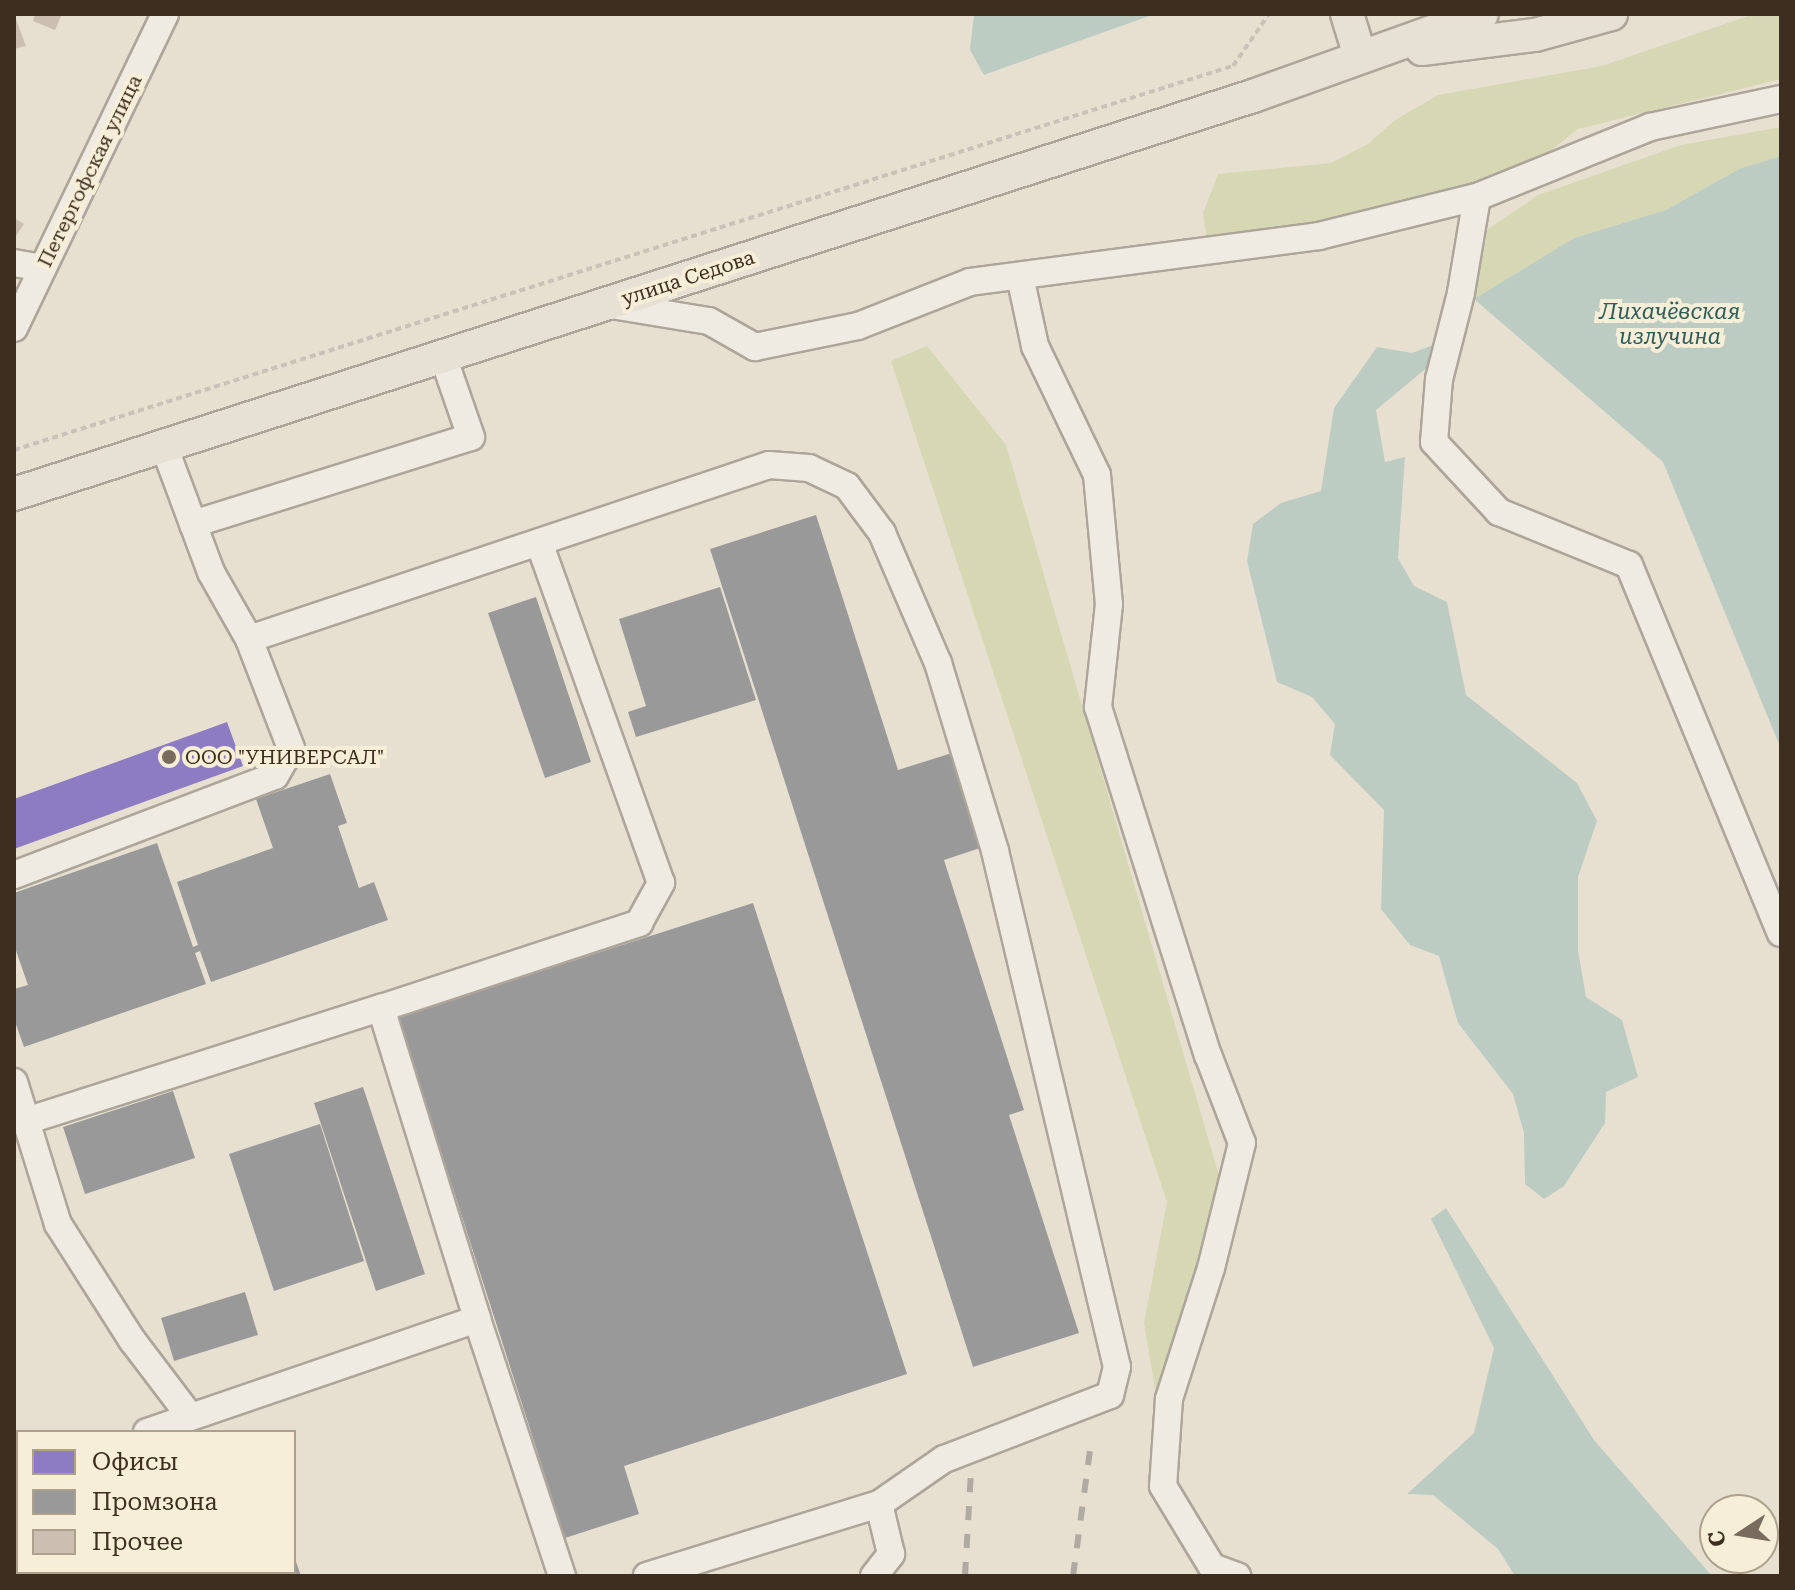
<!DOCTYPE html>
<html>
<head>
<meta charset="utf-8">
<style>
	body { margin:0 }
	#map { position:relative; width:1795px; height:1590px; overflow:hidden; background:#e7e0d1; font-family:"Roboto Serif",serif }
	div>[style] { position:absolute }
	.green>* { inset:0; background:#d6d7b3 }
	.water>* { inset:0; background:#bcccc2 }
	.offices>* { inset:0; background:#8e7cc3 }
	.industry>* { inset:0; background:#999 }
	.building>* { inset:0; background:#cbbfb2 }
	.path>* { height:4px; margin-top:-2px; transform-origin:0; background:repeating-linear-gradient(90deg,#c8c2b9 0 6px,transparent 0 10px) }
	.roads { filter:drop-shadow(2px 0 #ada599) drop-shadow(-2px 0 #ada599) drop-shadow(0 2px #ada599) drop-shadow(0 -2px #ada599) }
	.minor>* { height:26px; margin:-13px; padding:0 13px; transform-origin:13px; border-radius:13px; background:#efebe3 }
	.major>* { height:32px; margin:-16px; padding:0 16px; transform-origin:16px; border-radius:16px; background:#e6e1d4 }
	.rail>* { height:6px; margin-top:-3px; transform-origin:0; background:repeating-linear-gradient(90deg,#afaaa2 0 14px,transparent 0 28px) }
	.dots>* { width:22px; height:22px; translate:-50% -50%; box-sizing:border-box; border:4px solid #f7eed8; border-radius:50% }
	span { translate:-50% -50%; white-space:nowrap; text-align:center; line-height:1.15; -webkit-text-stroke:8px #f7eed8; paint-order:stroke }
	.street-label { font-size:20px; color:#3d2e20 }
	.poi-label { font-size:20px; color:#3d2e20 }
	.left { translate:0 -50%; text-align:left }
	.water-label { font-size:22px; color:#2f5d5a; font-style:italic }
	.frame { position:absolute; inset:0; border:16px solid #3d2e20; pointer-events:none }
	.legend { position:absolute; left:16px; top:1430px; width:280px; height:144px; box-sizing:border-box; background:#f7eed8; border:2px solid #ada18e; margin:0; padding:10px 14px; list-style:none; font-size:24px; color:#3d2e20 }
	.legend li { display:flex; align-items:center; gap:16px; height:40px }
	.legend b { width:40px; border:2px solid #ada18e }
	.north { position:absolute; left:1699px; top:1494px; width:80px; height:80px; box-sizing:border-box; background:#f7eed8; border:2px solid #ada18e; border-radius:50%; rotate:258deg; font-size:22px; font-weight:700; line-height:32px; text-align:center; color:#3d2e20 }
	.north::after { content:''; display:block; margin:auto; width:28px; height:36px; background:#786c5e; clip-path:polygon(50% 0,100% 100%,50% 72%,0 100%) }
</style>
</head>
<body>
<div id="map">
	<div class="green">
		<div style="clip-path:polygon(1754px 14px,1781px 14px,1781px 79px,1578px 129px,1532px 165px,1461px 188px,1315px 226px,1207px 241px,1203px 213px,1218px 174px,1331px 163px,1368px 144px,1395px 120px,1438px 95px,1602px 66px)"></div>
		<div style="clip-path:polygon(1781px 127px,1781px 156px,1739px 169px,1666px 210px,1574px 238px,1474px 299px,1488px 229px,1538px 195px,1681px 145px)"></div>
		<div style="clip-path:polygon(927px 346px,1006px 445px,1220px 1179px,1158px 1407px,1144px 1323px,1167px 1202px,891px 361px)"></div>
	</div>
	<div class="water">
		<div style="clip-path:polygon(974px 14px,1155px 14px,984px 75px,970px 50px)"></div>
		<div style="clip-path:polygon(1781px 156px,1781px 749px,1663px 462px,1474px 299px,1574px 238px,1666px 210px,1739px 169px)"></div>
		<div style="clip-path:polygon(1433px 345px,1441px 356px,1376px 410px,1385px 462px,1405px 457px,1398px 558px,1414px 586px,1447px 602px,1466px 695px,1577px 783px,1597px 821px,1578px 877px,1578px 950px,1586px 997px,1622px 1020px,1638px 1077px,1606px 1092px,1605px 1123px,1564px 1186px,1544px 1199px,1525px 1184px,1524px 1133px,1513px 1094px,1458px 1023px,1439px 956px,1410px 945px,1381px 909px,1384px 810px,1330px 755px,1335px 724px,1312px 697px,1277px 682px,1247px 561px,1253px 524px,1281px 503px,1321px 491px,1334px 408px,1377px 347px,1412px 353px)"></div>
		<div style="clip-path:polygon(1446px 1208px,1594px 1440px,1712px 1576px,1515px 1576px,1498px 1549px,1433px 1495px,1407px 1494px,1474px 1433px,1494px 1348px,1431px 1219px)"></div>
	</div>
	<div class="offices">
		<div style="clip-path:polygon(227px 722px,243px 766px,14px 849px,14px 799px)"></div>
	</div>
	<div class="industry">
		<div style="clip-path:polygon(816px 515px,898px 770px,952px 753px,983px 847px,944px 860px,1024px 1110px,1009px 1115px,1079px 1333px,973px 1367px,710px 549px)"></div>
		<div style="clip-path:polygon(720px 587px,756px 700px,636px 737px,628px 712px,646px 706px,619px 619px)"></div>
		<div style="clip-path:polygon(536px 597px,591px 762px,545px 778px,488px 613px)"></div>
		<div style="clip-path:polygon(330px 774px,347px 823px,338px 826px,359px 888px,374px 882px,388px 920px,211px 982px,200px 951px,195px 953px,206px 984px,24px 1047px,14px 1019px,14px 989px,28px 985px,14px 945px,14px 893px,157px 843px,193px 947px,198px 945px,177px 882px,273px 848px,256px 799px)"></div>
		<div style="clip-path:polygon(753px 903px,907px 1374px,624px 1466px,639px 1514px,565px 1538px,398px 1017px)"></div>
		<div style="clip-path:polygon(363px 1087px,425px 1274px,376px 1291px,314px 1103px)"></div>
		<div style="clip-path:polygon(173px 1091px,195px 1158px,85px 1194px,63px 1127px)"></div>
		<div style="clip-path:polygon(320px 1124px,364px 1261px,274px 1291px,229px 1154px)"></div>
		<div style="clip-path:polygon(245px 1292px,258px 1335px,174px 1361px,161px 1318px)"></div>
		<div style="clip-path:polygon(294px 1556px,301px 1576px,41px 1572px,294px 1572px)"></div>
	</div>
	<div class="building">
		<div style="clip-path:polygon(14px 14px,26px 46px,14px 49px)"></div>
		<div style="clip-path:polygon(35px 14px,62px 14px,55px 30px,33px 21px)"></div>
		<div style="clip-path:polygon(14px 218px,24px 224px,14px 239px)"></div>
	</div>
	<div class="path">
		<div style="left:14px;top:450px;width:1278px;rotate:-17.49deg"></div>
		<div style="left:1233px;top:66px;width:63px;rotate:-55.3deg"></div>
	</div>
	<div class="roads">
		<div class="minor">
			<div style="left:1477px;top:197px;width:97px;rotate:99.5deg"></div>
			<div style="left:1461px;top:293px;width:89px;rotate:104.3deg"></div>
			<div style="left:1439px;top:379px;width:63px;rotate:94.5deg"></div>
			<div style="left:1434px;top:442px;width:96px;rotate:47.1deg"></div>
			<div style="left:1499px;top:512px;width:140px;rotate:22.2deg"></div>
			<div style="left:1629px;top:565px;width:398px;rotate:67.6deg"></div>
			<div style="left:14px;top:263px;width:29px;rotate:10deg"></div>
			<div style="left:1020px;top:276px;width:72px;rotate:77.9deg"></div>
			<div style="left:1035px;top:346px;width:143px;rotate:64.3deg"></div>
			<div style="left:1097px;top:475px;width:130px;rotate:84.7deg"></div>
			<div style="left:1109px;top:604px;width:104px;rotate:96.1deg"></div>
			<div style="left:1098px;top:707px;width:365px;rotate:72.5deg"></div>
			<div style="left:1208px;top:1055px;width:94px;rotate:68.9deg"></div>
			<div style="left:1242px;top:1143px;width:129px;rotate:103.9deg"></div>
			<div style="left:1211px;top:1268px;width:138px;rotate:107.8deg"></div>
			<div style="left:1169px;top:1399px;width:87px;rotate:93.9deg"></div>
			<div style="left:1163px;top:1486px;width:95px;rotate:58.8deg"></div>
			<div style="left:1212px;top:1567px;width:27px;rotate:20deg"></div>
			<div style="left:605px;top:304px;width:105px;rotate:9.3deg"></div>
			<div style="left:709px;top:321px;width:53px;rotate:29.5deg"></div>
			<div style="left:755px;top:347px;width:105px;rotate:-11.5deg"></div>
			<div style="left:858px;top:326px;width:120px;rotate:-21.4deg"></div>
			<div style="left:970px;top:282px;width:352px;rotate:-7.5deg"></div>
			<div style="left:1319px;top:236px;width:163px;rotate:-13.9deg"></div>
			<div style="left:1477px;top:197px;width:187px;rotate:-22deg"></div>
			<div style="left:1650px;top:127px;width:134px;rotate:-12.1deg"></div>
			<div style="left:14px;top:328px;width:348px;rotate:-64.3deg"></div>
			<div style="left:193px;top:524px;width:291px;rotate:-17.4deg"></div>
			<div style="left:471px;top:437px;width:86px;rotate:-109.1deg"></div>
			<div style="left:249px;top:639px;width:548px;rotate:-18.5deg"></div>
			<div style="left:769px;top:465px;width:40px;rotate:4.3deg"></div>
			<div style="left:809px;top:468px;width:42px;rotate:25.3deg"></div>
			<div style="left:847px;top:486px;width:59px;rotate:53.3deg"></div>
			<div style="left:882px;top:533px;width:142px;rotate:66.7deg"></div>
			<div style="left:938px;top:663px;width:196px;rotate:73.1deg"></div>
			<div style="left:995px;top:851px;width:530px;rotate:76.7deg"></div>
			<div style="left:1117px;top:1367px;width:29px;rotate:104deg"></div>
			<div style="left:1110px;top:1395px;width:178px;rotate:158.9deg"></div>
			<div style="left:944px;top:1459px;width:79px;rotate:145.3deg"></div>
			<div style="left:879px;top:1504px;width:243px;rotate:162.8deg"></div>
			<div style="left:14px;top:875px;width:279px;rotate:-20.8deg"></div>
			<div style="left:275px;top:776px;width:32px;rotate:-60deg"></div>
			<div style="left:291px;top:748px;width:117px;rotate:-111.1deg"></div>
			<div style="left:249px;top:639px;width:77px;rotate:-119.6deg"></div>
			<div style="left:211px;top:572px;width:134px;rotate:-110.5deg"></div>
			<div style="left:381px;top:1008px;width:272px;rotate:-18.2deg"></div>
			<div style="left:639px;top:923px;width:46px;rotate:-61.2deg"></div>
			<div style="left:661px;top:883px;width:362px;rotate:-109.7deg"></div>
			<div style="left:14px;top:1082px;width:149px;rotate:72.8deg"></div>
			<div style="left:58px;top:1224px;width:138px;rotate:57.5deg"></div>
			<div style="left:132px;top:1340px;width:94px;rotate:52.8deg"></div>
			<div style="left:26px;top:1121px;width:373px;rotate:-17.7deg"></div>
			<div style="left:381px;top:1008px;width:325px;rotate:72.8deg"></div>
			<div style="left:147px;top:1432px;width:349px;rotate:-18.9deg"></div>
			<div style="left:477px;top:1319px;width:271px;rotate:71.7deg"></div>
			<div style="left:14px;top:1488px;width:4px;rotate:-27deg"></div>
			<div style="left:874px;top:1576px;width:28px;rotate:-52deg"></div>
			<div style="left:891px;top:1554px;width:51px;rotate:-103.5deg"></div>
		</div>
		<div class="major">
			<div style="left:1347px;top:14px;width:44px;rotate:72.8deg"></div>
			<div style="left:1422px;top:49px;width:114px;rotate:-7.1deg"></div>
			<div style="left:1535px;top:35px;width:79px;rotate:-15.4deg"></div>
			<div style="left:14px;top:494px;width:1301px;rotate:-17.81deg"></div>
			<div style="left:1253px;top:96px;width:243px;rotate:-19.7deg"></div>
		</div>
	</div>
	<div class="rail">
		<div style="left:965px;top:1576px;width:104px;rotate:-86.7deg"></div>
		<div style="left:1073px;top:1576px;width:135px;rotate:-82.3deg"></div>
	</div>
	<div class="dots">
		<div style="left:169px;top:757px;background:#786c5e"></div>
	</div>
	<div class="street-label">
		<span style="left:90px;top:171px;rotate:-64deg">Петергофская улица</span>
		<span style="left:688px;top:278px;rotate:-18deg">улица Седова</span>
	</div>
	<div class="poi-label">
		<span class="left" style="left:185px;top:757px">ООО "УНИВЕРСАЛ"</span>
	</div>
	<div class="water-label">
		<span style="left:1670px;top:324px">Лихачёвская<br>излучина</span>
	</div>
	<div class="frame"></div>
	<ul class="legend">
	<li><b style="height:22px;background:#8e7cc3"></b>Офисы</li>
	<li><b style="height:22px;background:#999"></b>Промзона</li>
	<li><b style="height:22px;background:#cbbfb2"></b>Прочее</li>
	</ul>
	<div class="north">С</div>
</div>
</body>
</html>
